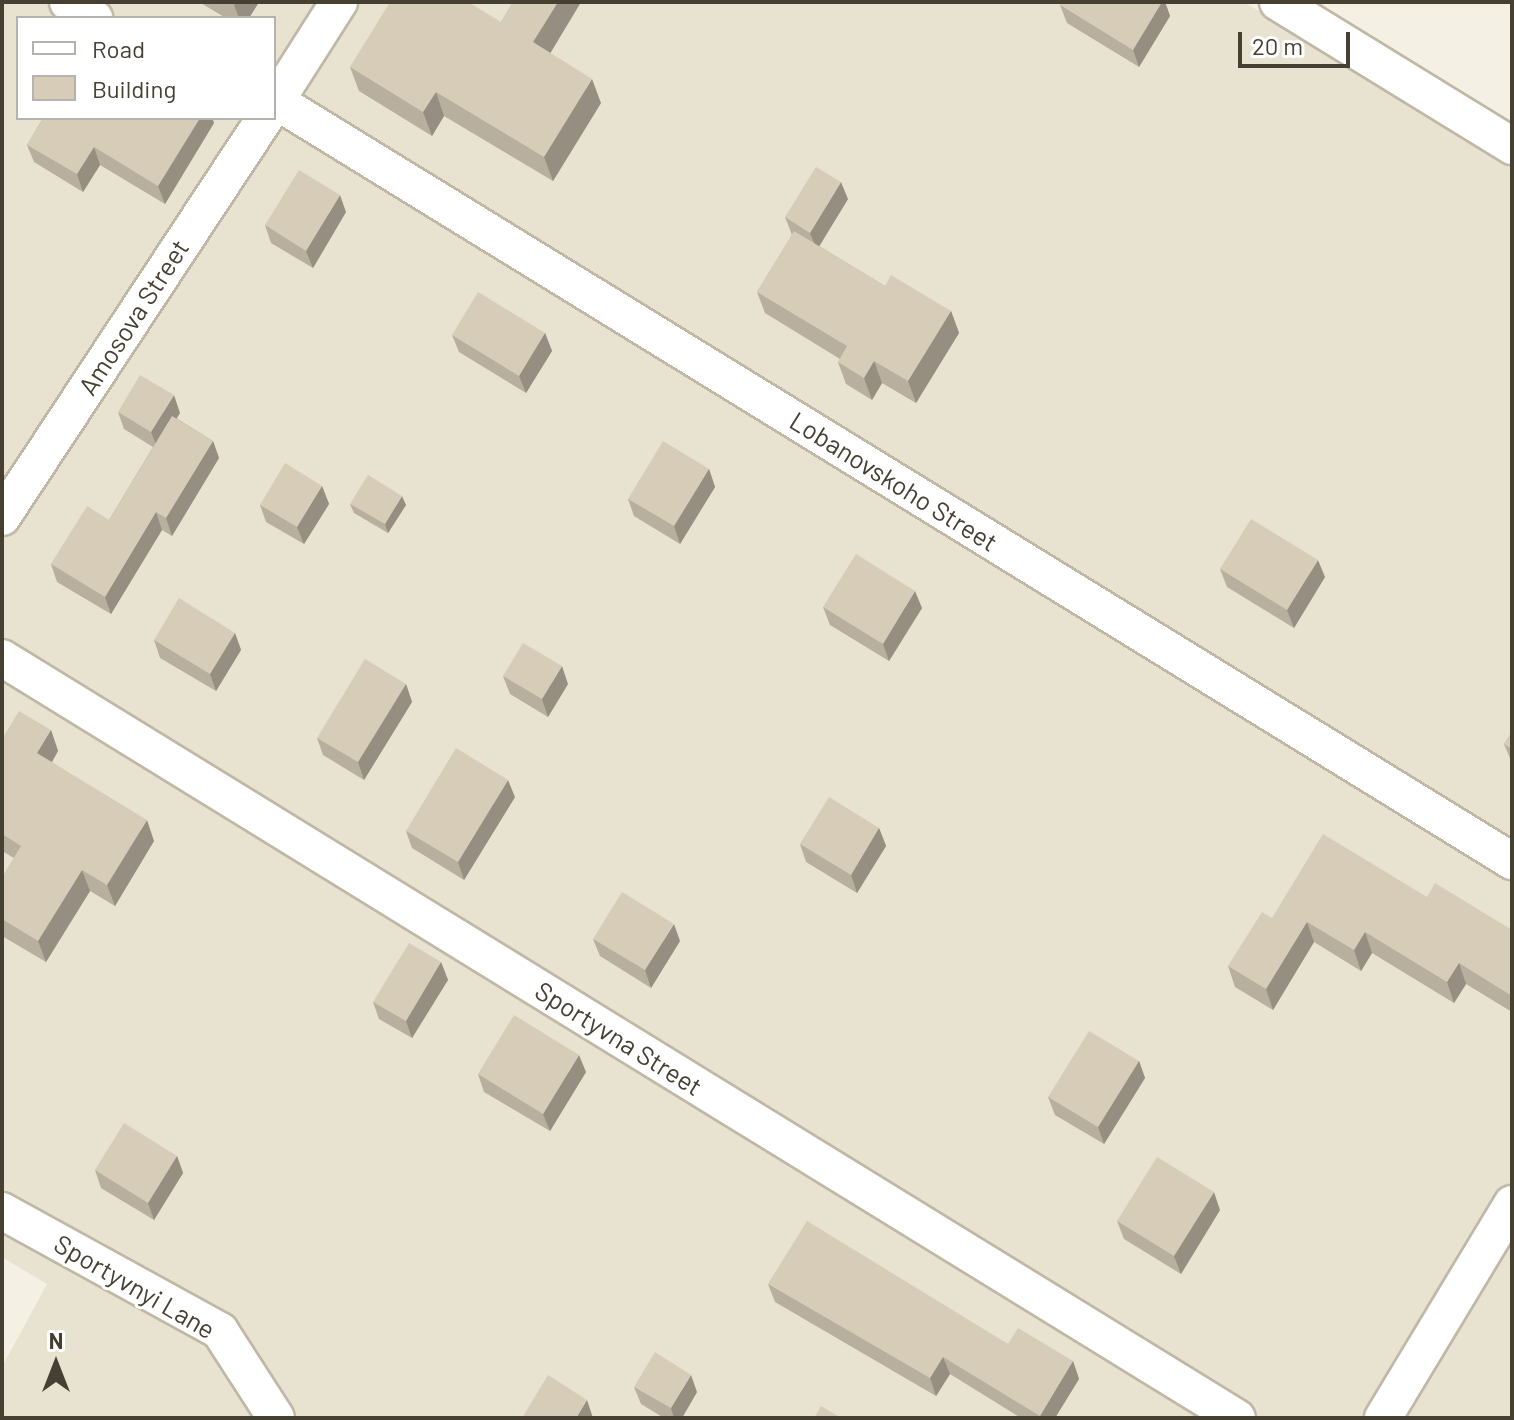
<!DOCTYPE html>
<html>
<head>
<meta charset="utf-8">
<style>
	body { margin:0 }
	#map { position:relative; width:1514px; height:1420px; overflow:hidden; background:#f4f0e4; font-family:Barlow,sans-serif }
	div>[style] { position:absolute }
	.residential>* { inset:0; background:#e8e2d1 }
	.roads { filter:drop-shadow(2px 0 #c0b8a5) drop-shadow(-2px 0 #c0b8a5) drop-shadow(0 2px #c0b8a5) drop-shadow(0 -2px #c0b8a5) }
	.street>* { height:36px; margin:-18px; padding:0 18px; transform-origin:18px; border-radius:18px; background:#fff }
	.wall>* { inset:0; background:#b8af9e }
	.shaded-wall>* { inset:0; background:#968f81 }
	.building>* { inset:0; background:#d6ccb8 }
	span { translate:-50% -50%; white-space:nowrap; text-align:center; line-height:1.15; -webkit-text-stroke:6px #fff; paint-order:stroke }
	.street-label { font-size:26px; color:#464033 }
	.frame { position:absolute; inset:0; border:4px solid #464033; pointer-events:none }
	.legend { position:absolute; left:16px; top:16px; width:260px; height:104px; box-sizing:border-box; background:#fff; border:2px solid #b5b3ad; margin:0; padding:10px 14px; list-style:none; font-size:24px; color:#464033 }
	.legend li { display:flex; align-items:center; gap:16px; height:40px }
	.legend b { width:40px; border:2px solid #b5b3ad }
	.north { position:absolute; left:16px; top:1324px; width:80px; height:80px; -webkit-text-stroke:6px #fff; paint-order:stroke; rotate:0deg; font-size:22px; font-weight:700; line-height:32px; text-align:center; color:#464033 }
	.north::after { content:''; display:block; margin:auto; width:28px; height:36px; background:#464033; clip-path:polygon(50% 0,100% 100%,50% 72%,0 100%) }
	.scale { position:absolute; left:1238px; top:32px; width:112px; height:36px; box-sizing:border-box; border:4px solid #464033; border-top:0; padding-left:10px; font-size:24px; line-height:28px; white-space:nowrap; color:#464033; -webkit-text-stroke:6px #fff; paint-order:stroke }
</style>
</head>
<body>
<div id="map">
	<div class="residential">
		<div style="clip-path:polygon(evenodd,2px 2px,1243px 2px,1512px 151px,1512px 1418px,2px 1418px,2px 1367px,47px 1284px,2px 1257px,2px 2px,18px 18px,274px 18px,274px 118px,18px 118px,18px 18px)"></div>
	</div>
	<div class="roads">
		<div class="street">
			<div style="left:68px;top:2px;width:31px;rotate:32deg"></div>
			<div style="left:1278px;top:2px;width:275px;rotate:31.6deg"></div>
			<div style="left:276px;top:101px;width:1451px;rotate:31.59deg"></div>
			<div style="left:274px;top:104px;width:121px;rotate:-57.5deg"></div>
			<div style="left:2px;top:517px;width:478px;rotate:-56.6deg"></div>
			<div style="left:2px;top:658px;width:1450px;rotate:31.61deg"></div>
			<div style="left:2px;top:1211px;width:249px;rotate:28.8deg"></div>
			<div style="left:220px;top:1331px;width:103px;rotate:57.2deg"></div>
			<div style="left:1383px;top:1418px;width:250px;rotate:-58.9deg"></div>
		</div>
	</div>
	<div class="wall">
		<div style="clip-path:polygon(199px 2px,259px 2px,249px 18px,226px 18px)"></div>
		<div style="clip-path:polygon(513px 2px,581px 2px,550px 53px,601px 103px,553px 181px,444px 116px,432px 136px,359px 91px,350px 67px,501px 22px)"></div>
		<div style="clip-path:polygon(1062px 2px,1165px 2px,1170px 16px,1139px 67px,1067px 23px,1060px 5px)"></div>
		<div style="clip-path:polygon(43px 118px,212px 118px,214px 123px,165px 204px,100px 165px,83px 192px,34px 162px,27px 145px)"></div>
		<div style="clip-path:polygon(848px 199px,819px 246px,885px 286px,951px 311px,959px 333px,916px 403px,882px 383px,872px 400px,846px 384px,838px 362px,840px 359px,765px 313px,757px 292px,792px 235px,785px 217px)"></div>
		<div style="clip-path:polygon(346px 212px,313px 268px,271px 243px,265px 225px)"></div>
		<div style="clip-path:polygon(545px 333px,552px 351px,526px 393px,459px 352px,452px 335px)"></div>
		<div style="clip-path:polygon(118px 412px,180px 413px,176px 418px,213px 441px,219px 458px,172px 536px,162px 530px,111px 614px,57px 582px,51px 564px,109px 520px,153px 447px,124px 429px)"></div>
		<div style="clip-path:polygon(709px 469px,715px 487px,680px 544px,634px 516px,628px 499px)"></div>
		<div style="clip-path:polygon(322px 486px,329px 504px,304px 544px,266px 522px,260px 505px)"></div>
		<div style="clip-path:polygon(350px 504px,406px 505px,388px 533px,354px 513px)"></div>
		<div style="clip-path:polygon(1220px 569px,1325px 577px,1294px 628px,1227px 587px)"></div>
		<div style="clip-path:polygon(823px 607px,922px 608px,889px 661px,830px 625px)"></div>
		<div style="clip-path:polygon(235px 633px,241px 650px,216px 691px,160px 658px,154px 640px)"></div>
		<div style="clip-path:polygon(503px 676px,568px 684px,548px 717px,510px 694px)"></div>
		<div style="clip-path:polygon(406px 684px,412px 702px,364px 780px,323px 755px,317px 738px)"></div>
		<div style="clip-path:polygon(51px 730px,58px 751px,52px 762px,154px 841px,115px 906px,90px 891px,46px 962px,2px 936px,2px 878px,14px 858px,2px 851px,2px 739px)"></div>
		<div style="clip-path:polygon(1512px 732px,1512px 763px,1504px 744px)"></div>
		<div style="clip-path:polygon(515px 797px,464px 880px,412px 848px,406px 831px)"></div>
		<div style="clip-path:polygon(879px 828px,886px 846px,857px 893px,806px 862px,800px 844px)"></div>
		<div style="clip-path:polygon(1427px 897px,1512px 930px,1512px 1012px,1466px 984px,1454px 1003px,1372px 953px,1361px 971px,1314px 942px,1273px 1010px,1235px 987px,1228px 966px,1272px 918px)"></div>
		<div style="clip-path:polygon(593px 939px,680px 941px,651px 988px,600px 956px)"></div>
		<div style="clip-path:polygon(441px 962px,448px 980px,412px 1038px,379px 1019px,373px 1002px)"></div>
		<div style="clip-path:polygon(1139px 1061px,1145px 1078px,1104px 1144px,1055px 1115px,1048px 1097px)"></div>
		<div style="clip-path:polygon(586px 1072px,550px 1131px,484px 1092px,478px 1074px)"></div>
		<div style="clip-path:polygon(177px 1156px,183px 1173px,154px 1220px,101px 1188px,95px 1170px)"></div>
		<div style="clip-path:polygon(1220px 1210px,1181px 1274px,1124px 1239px,1117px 1221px)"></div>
		<div style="clip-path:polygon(768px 1284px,1008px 1344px,1073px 1361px,1079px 1379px,1055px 1418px,1021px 1418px,950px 1374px,936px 1396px,775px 1302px)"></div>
		<div style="clip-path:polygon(634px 1387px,697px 1392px,682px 1418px,664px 1418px,641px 1404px)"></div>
	</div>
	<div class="shaded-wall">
		<div style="clip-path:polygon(236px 2px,259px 2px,249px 18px,239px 18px,234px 5px)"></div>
		<div style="clip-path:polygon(558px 2px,581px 2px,542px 67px,533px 42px)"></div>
		<div style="clip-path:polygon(1162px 2px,1165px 2px,1170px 16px,1139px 67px,1133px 50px)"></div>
		<div style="clip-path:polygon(592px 79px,601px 103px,553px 181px,544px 157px)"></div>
		<div style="clip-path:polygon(436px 92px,444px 116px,432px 136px,423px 112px)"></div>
		<div style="clip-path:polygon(200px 118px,212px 118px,214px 123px,165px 204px,158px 186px)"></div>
		<div style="clip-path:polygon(94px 147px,100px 165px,83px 192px,77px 174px)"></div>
		<div style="clip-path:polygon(841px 182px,848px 199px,817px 250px,810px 233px)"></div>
		<div style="clip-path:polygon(340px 195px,346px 212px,313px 268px,306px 251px)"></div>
		<div style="clip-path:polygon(951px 311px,959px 333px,916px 403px,908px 381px)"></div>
		<div style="clip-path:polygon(545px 333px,552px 351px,526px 393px,519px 376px)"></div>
		<div style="clip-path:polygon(874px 361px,882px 383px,872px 400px,864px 378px)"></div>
		<div style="clip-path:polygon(174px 395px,180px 413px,158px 449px,151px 432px)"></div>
		<div style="clip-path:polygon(213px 441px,219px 458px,172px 536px,166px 518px)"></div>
		<div style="clip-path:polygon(709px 469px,715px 487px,680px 544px,674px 526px)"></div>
		<div style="clip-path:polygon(322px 486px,329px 504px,304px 544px,297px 527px)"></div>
		<div style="clip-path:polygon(402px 496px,406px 505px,388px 533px,385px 524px)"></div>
		<div style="clip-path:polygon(156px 512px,162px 530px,111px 614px,105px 597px)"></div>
		<div style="clip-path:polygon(1318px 560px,1325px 577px,1294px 628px,1287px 610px)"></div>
		<div style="clip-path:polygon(915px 591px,922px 608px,889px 661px,883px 644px)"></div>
		<div style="clip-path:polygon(235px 633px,241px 650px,216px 691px,210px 674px)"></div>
		<div style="clip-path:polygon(562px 666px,568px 684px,548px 717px,542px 699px)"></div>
		<div style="clip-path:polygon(406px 684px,412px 702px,364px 780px,358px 762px)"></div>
		<div style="clip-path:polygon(51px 730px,58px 751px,45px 774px,37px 753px)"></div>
		<div style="clip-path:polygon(508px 780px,515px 797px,464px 880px,458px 862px)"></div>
		<div style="clip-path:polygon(147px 820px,154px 841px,115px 906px,107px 885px)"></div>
		<div style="clip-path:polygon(879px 828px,886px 846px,857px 893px,851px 875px)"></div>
		<div style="clip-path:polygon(82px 870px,90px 891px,46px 962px,38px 941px)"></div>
		<div style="clip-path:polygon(1307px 922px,1314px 942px,1273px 1010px,1266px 989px)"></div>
		<div style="clip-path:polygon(674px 924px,680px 941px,651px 988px,645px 970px)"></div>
		<div style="clip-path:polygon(1365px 932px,1372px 953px,1361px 971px,1354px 950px)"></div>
		<div style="clip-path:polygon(441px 962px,448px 980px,412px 1038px,406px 1021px)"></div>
		<div style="clip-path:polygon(1459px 963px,1466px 984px,1454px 1003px,1447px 982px)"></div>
		<div style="clip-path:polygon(579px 1055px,586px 1072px,550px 1131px,543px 1114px)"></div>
		<div style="clip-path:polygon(1139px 1061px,1145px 1078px,1104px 1144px,1098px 1127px)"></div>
		<div style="clip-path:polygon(177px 1156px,183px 1173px,154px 1220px,148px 1203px)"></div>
		<div style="clip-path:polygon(1214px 1192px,1220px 1210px,1181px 1274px,1174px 1256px)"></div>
		<div style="clip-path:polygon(943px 1357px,950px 1374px,936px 1396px,930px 1378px)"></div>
		<div style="clip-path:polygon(1073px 1361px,1079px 1379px,1055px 1418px,1040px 1418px,1040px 1416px)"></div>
		<div style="clip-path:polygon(691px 1375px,697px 1392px,682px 1418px,674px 1418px,671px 1408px)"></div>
		<div style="clip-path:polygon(587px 1400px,593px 1418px,576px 1418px)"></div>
	</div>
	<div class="building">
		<div style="clip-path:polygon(390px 2px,468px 2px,501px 22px,513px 2px,558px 2px,533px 42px,592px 79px,544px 157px,436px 92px,423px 112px,350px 67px)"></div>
		<div style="clip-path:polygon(1062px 2px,1162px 2px,1133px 50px,1060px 5px)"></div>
		<div style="clip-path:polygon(43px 118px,200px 118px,158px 186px,94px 147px,77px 174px,27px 145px)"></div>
		<div style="clip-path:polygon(816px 167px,841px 182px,810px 233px,785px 217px)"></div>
		<div style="clip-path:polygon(299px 170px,340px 195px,306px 251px,265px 225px)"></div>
		<div style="clip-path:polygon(794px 231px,885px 286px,891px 275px,951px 311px,908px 381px,874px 361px,864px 378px,838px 362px,847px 346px,757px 292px)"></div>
		<div style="clip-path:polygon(478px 292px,545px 333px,519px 376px,452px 335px)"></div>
		<div style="clip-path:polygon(140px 375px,174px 395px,151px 432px,118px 412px)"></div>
		<div style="clip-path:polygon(172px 416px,213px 441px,166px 518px,156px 512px,105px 597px,51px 564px,87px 506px,109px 520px)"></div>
		<div style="clip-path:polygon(663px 441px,709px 469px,674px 526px,628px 499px)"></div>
		<div style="clip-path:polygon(285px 463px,322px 486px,297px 527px,260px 505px)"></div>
		<div style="clip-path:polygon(368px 475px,402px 496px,385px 524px,350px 504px)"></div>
		<div style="clip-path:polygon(1251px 519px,1318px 560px,1287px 610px,1220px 569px)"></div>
		<div style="clip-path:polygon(856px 554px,915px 591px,883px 644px,823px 607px)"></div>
		<div style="clip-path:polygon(179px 598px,235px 633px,210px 674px,154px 640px)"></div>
		<div style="clip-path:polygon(523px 643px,562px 666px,542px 699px,503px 676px)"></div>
		<div style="clip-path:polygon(365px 659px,406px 684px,358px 762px,317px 738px)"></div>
		<div style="clip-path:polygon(19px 711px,51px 730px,37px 753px,147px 820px,107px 885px,82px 870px,38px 941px,2px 919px,2px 878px,21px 846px,2px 834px,2px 739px)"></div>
		<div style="clip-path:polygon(1512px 732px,1512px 749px,1504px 744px)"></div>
		<div style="clip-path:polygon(456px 748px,508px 780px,458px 862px,406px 831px)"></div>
		<div style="clip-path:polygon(829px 797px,879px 828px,851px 875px,800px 844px)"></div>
		<div style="clip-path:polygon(1323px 834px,1427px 897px,1435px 883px,1512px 930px,1512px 996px,1459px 963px,1447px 982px,1365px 932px,1354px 950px,1307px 922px,1266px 989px,1228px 966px,1262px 912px,1272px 918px)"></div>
		<div style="clip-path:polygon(622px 892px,674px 924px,645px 970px,593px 939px)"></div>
		<div style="clip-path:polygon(409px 943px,441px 962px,406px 1021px,373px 1002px)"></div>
		<div style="clip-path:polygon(514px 1015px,579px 1055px,543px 1114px,478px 1074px)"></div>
		<div style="clip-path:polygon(1089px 1031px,1139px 1061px,1098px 1127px,1048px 1097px)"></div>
		<div style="clip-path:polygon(124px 1123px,177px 1156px,148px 1203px,95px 1170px)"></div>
		<div style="clip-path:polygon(1157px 1157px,1214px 1192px,1174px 1256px,1117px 1221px)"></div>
		<div style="clip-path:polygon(807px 1221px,1008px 1344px,1018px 1328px,1073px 1361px,1040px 1416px,943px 1357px,930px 1378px,768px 1284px)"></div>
		<div style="clip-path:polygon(655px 1352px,691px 1375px,671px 1408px,634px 1387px)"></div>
		<div style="clip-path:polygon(548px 1375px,587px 1400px,576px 1418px,522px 1418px)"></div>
		<div style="clip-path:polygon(821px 1406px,841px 1418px,814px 1418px)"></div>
	</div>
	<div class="street-label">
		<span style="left:133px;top:317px;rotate:-57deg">Amosova Street</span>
		<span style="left:894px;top:481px;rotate:32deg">Lobanovskoho Street</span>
		<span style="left:619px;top:1038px;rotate:32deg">Sportyvna Street</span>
		<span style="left:135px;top:1286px;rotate:30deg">Sportyvnyi Lane</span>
	</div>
	<div class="frame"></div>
	<ul class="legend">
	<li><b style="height:10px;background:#fff"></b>Road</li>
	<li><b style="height:22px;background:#d6ccb8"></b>Building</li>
	</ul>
	<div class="north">N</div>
	<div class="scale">20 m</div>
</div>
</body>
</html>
